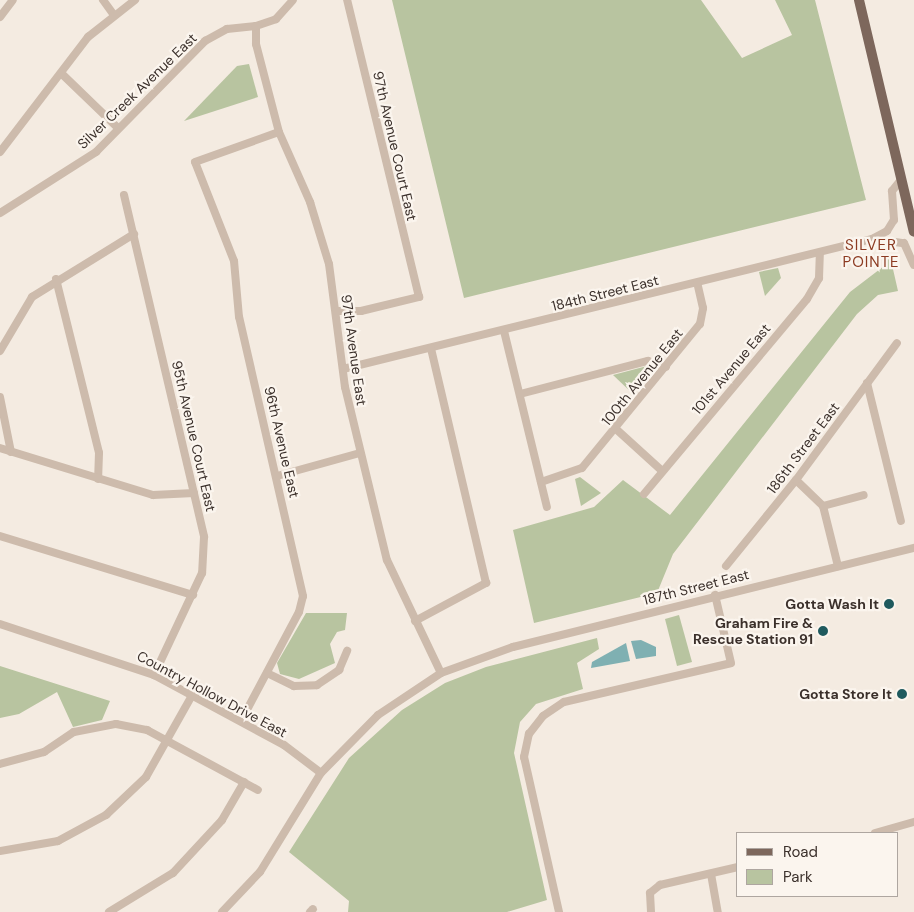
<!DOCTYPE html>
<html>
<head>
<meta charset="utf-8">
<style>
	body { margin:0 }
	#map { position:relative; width:914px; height:912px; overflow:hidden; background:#f4ebe1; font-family:"DM Sans",sans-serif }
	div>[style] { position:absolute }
	.green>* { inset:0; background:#b8c4a0 }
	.water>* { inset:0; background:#7fb0b2 }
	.minor>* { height:8px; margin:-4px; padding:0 4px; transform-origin:4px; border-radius:4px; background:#cdbbac }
	.major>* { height:10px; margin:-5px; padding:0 5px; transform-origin:5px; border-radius:5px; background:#7d675c }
	.dots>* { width:14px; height:14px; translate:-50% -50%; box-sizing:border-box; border:2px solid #fbf5ee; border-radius:50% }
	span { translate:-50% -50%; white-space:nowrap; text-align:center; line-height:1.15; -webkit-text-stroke:4.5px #fbf5ee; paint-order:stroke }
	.street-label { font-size:14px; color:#3b302b }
	.poi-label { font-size:14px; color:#3b302b; font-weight:700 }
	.right { translate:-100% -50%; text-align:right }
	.neighbourhood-label { font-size:15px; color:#8c3b22; letter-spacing:1px }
	.legend { position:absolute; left:736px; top:832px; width:162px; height:65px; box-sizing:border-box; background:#fbf5ee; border:1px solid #aea6a0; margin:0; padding:6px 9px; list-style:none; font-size:15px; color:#3b302b }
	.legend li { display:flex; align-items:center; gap:10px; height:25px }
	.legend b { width:25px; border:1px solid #aea6a0 }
</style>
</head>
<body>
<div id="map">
	<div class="green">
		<div style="clip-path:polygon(392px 0,701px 0,742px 58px,792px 35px,775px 0,815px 0,866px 200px,464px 298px)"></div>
		<div style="clip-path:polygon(249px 64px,258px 97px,184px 121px,237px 66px)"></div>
		<div style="clip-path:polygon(890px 256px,898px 291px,878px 295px,857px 314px,673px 554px,657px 593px,534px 623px,513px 530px,594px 507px,623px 480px,670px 515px,850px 292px,884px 266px,882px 258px)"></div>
		<div style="clip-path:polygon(778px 268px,781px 278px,765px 296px,759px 272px)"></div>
		<div style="clip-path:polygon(647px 366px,652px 374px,633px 394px,613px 375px)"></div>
		<div style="clip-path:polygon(580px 477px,601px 493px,581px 506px,575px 479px)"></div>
		<div style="clip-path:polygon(306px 613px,347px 613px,345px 630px,337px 632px,330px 644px,335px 663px,299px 679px,280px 674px,277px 663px)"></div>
		<div style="clip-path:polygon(679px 615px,692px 662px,677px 666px,665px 619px)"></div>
		<div style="clip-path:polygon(597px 638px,599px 649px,577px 663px,583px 689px,536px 704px,520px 722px,514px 753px,547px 900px,507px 912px,348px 912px,349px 901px,289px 852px,349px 758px,402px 710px,445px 683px,486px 667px)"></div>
		<div style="clip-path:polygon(0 666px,110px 701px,102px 720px,73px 727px,57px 692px,19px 714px,0 718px)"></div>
	</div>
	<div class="water">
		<div style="clip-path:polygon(641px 640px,656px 647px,656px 656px,636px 659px,631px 641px)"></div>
		<div style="clip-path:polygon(626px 643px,630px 661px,591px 668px,592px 662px)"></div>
	</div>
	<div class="minor">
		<div style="left:103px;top:0;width:19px;rotate:54deg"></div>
		<div style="left:0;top:17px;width:21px;rotate:-53deg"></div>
		<div style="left:256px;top:26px;width:18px;rotate:90deg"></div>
		<div style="left:256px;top:44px;width:91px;rotate:75.4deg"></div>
		<div style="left:279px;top:132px;width:77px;rotate:66.1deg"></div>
		<div style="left:310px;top:202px;width:65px;rotate:73deg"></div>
		<div style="left:329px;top:264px;width:124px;rotate:82.6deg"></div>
		<div style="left:345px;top:387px;width:178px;rotate:76.4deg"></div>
		<div style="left:387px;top:560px;width:125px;rotate:64.5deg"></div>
		<div style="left:62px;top:74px;width:78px;rotate:44deg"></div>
		<div style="left:0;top:152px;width:145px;rotate:-52.6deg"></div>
		<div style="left:88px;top:37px;width:60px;rotate:-38.2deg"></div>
		<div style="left:124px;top:195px;width:351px;rotate:76.8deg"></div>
		<div style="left:204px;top:537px;width:36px;rotate:93deg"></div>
		<div style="left:202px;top:573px;width:113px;rotate:115.2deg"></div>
		<div style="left:0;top:213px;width:114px;rotate:-32.4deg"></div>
		<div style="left:96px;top:152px;width:156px;rotate:-45.5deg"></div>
		<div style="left:205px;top:41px;width:25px;rotate:-29deg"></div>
		<div style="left:227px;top:29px;width:29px;rotate:-6deg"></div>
		<div style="left:256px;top:26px;width:21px;rotate:-19deg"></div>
		<div style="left:276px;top:19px;width:25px;rotate:-48deg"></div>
		<div style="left:874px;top:239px;width:30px;rotate:8deg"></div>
		<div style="left:904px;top:243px;width:24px;rotate:66deg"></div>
		<div style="left:56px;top:279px;width:179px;rotate:76.1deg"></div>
		<div style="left:99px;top:453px;width:26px;rotate:92deg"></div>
		<div style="left:336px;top:311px;width:25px"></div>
		<div style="left:361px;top:311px;width:60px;rotate:-13.6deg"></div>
		<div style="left:419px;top:297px;width:306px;rotate:-103.6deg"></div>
		<div style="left:504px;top:331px;width:181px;rotate:76.3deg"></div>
		<div style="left:0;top:351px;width:63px;rotate:-59.3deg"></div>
		<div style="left:32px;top:297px;width:120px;rotate:-31.7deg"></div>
		<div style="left:343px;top:369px;width:545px;rotate:-13.81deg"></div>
		<div style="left:872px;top:239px;width:17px;rotate:-28deg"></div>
		<div style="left:887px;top:231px;width:13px;rotate:-58deg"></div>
		<div style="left:894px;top:220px;width:29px;rotate:-94deg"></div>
		<div style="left:892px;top:191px;width:14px;rotate:-51deg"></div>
		<div style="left:867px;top:383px;width:142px;rotate:76.2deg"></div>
		<div style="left:520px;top:394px;width:132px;rotate:-14.5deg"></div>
		<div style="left:648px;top:361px;width:19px;rotate:18deg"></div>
		<div style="left:0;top:397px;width:56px;rotate:78.7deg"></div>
		<div style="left:616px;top:429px;width:61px;rotate:42.3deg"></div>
		<div style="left:0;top:448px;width:160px;rotate:17.1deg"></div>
		<div style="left:153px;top:495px;width:41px;rotate:-2.8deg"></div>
		<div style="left:277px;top:476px;width:86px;rotate:-15.5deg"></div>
		<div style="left:796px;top:480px;width:37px;rotate:44deg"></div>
		<div style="left:823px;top:506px;width:62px;rotate:76deg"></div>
		<div style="left:541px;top:482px;width:43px;rotate:-18.9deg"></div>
		<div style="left:582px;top:468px;width:186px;rotate:-50.7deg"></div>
		<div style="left:700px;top:324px;width:16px;rotate:-79deg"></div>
		<div style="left:703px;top:308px;width:26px;rotate:-103deg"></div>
		<div style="left:644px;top:494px;width:254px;rotate:-50.1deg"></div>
		<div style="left:807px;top:299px;width:24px;rotate:-60deg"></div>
		<div style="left:819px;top:278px;width:24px;rotate:-88deg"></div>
		<div style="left:823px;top:506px;width:42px;rotate:-15deg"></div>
		<div style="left:0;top:536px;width:202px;rotate:17deg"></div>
		<div style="left:726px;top:566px;width:111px;rotate:-50.9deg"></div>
		<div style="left:796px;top:480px;width:170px;rotate:-53.6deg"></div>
		<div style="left:415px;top:621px;width:81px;rotate:-28.2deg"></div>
		<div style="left:486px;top:583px;width:241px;rotate:-103.2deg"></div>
		<div style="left:0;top:624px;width:162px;rotate:18.3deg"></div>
		<div style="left:154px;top:675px;width:148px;rotate:28.3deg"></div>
		<div style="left:284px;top:745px;width:46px;rotate:37.1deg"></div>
		<div style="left:267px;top:673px;width:30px;rotate:26deg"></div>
		<div style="left:294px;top:686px;width:23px;rotate:-2deg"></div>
		<div style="left:317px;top:685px;width:27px;rotate:-34deg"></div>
		<div style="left:339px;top:670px;width:21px;rotate:-67deg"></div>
		<div style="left:241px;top:721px;width:123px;rotate:-62deg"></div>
		<div style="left:299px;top:612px;width:16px;rotate:-76deg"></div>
		<div style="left:303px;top:596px;width:286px;rotate:-102.9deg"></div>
		<div style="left:239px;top:317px;width:56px;rotate:-95.1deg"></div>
		<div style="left:234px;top:261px;width:106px;rotate:-111.5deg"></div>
		<div style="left:195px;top:162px;width:89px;rotate:-19.7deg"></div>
		<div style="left:0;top:764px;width:46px;rotate:-15.3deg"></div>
		<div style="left:44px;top:752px;width:36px;rotate:-34deg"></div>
		<div style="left:74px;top:732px;width:43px;rotate:-10.8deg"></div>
		<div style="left:116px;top:724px;width:32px;rotate:11deg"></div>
		<div style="left:147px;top:730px;width:126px;rotate:28.4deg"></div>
		<div style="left:875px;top:833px;width:41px;rotate:-15.8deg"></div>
		<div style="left:0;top:851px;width:59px;rotate:-9.8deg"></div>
		<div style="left:58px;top:841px;width:55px;rotate:-28.4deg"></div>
		<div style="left:106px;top:815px;width:55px;rotate:-43.5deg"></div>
		<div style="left:146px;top:777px;width:92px;rotate:-60.6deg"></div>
		<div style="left:711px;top:874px;width:39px;rotate:80deg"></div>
		<div style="left:109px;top:912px;width:75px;rotate:-31.4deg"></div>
		<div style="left:173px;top:873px;width:72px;rotate:-47.2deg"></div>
		<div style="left:222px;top:820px;width:44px;rotate:-59.9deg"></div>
		<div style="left:222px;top:912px;width:55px;rotate:-46.5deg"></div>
		<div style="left:260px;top:872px;width:116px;rotate:-58.4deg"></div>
		<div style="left:321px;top:773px;width:81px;rotate:-45.5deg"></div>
		<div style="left:378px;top:715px;width:76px;rotate:-33.7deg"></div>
		<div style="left:441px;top:673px;width:77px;rotate:-19.9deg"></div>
		<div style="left:513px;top:647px;width:413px;rotate:-13.9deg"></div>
		<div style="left:310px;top:912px;width:4px;rotate:-45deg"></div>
		<div style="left:559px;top:912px;width:159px;rotate:-102.7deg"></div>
		<div style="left:524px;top:757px;width:24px;rotate:-78deg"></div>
		<div style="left:529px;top:734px;width:23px;rotate:-52deg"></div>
		<div style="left:543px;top:716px;width:25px;rotate:-34deg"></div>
		<div style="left:564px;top:702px;width:171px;rotate:-13.1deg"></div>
		<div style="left:731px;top:663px;width:70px;rotate:-103.2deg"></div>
		<div style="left:651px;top:912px;width:19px;rotate:-93deg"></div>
		<div style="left:650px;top:893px;width:13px;rotate:-39deg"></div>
		<div style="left:660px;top:885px;width:80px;rotate:-13deg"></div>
	</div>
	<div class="major">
		<div style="left:859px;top:0;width:238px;rotate:76.7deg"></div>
	</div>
	<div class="dots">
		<div style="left:889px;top:604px;background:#1f5a5e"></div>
		<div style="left:823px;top:631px;background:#1f5a5e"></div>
		<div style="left:902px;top:694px;background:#1f5a5e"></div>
	</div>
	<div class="street-label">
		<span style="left:137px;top:91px;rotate:-44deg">Silver Creek Avenue East</span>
		<span style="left:395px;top:146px;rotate:77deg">97th Avenue Court East</span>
		<span style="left:605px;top:293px;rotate:-14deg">184th Street East</span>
		<span style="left:354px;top:350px;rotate:82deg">97th Avenue East</span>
		<span style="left:731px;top:369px;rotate:-50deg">101st Avenue East</span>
		<span style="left:642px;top:377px;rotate:-51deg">100th Avenue East</span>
		<span style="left:194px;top:436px;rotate:77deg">95th Avenue Court East</span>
		<span style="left:282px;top:442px;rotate:77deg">96th Avenue East</span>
		<span style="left:803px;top:448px;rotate:-53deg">186th Street East</span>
		<span style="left:696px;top:587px;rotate:-14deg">187th Street East</span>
		<span style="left:212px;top:694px;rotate:28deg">Country Hollow Drive East</span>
	</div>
	<div class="poi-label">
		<span class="right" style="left:879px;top:604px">Gotta Wash It</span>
		<span class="right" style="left:813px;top:631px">Graham Fire &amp;<br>Rescue Station 91</span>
		<span class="right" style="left:892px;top:694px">Gotta Store It</span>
	</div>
	<div class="neighbourhood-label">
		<span style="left:871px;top:254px">SILVER<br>POINTE</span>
	</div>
	<ul class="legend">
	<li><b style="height:6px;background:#7d675c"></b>Road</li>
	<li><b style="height:14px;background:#b8c4a0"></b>Park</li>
	</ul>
</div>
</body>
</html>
